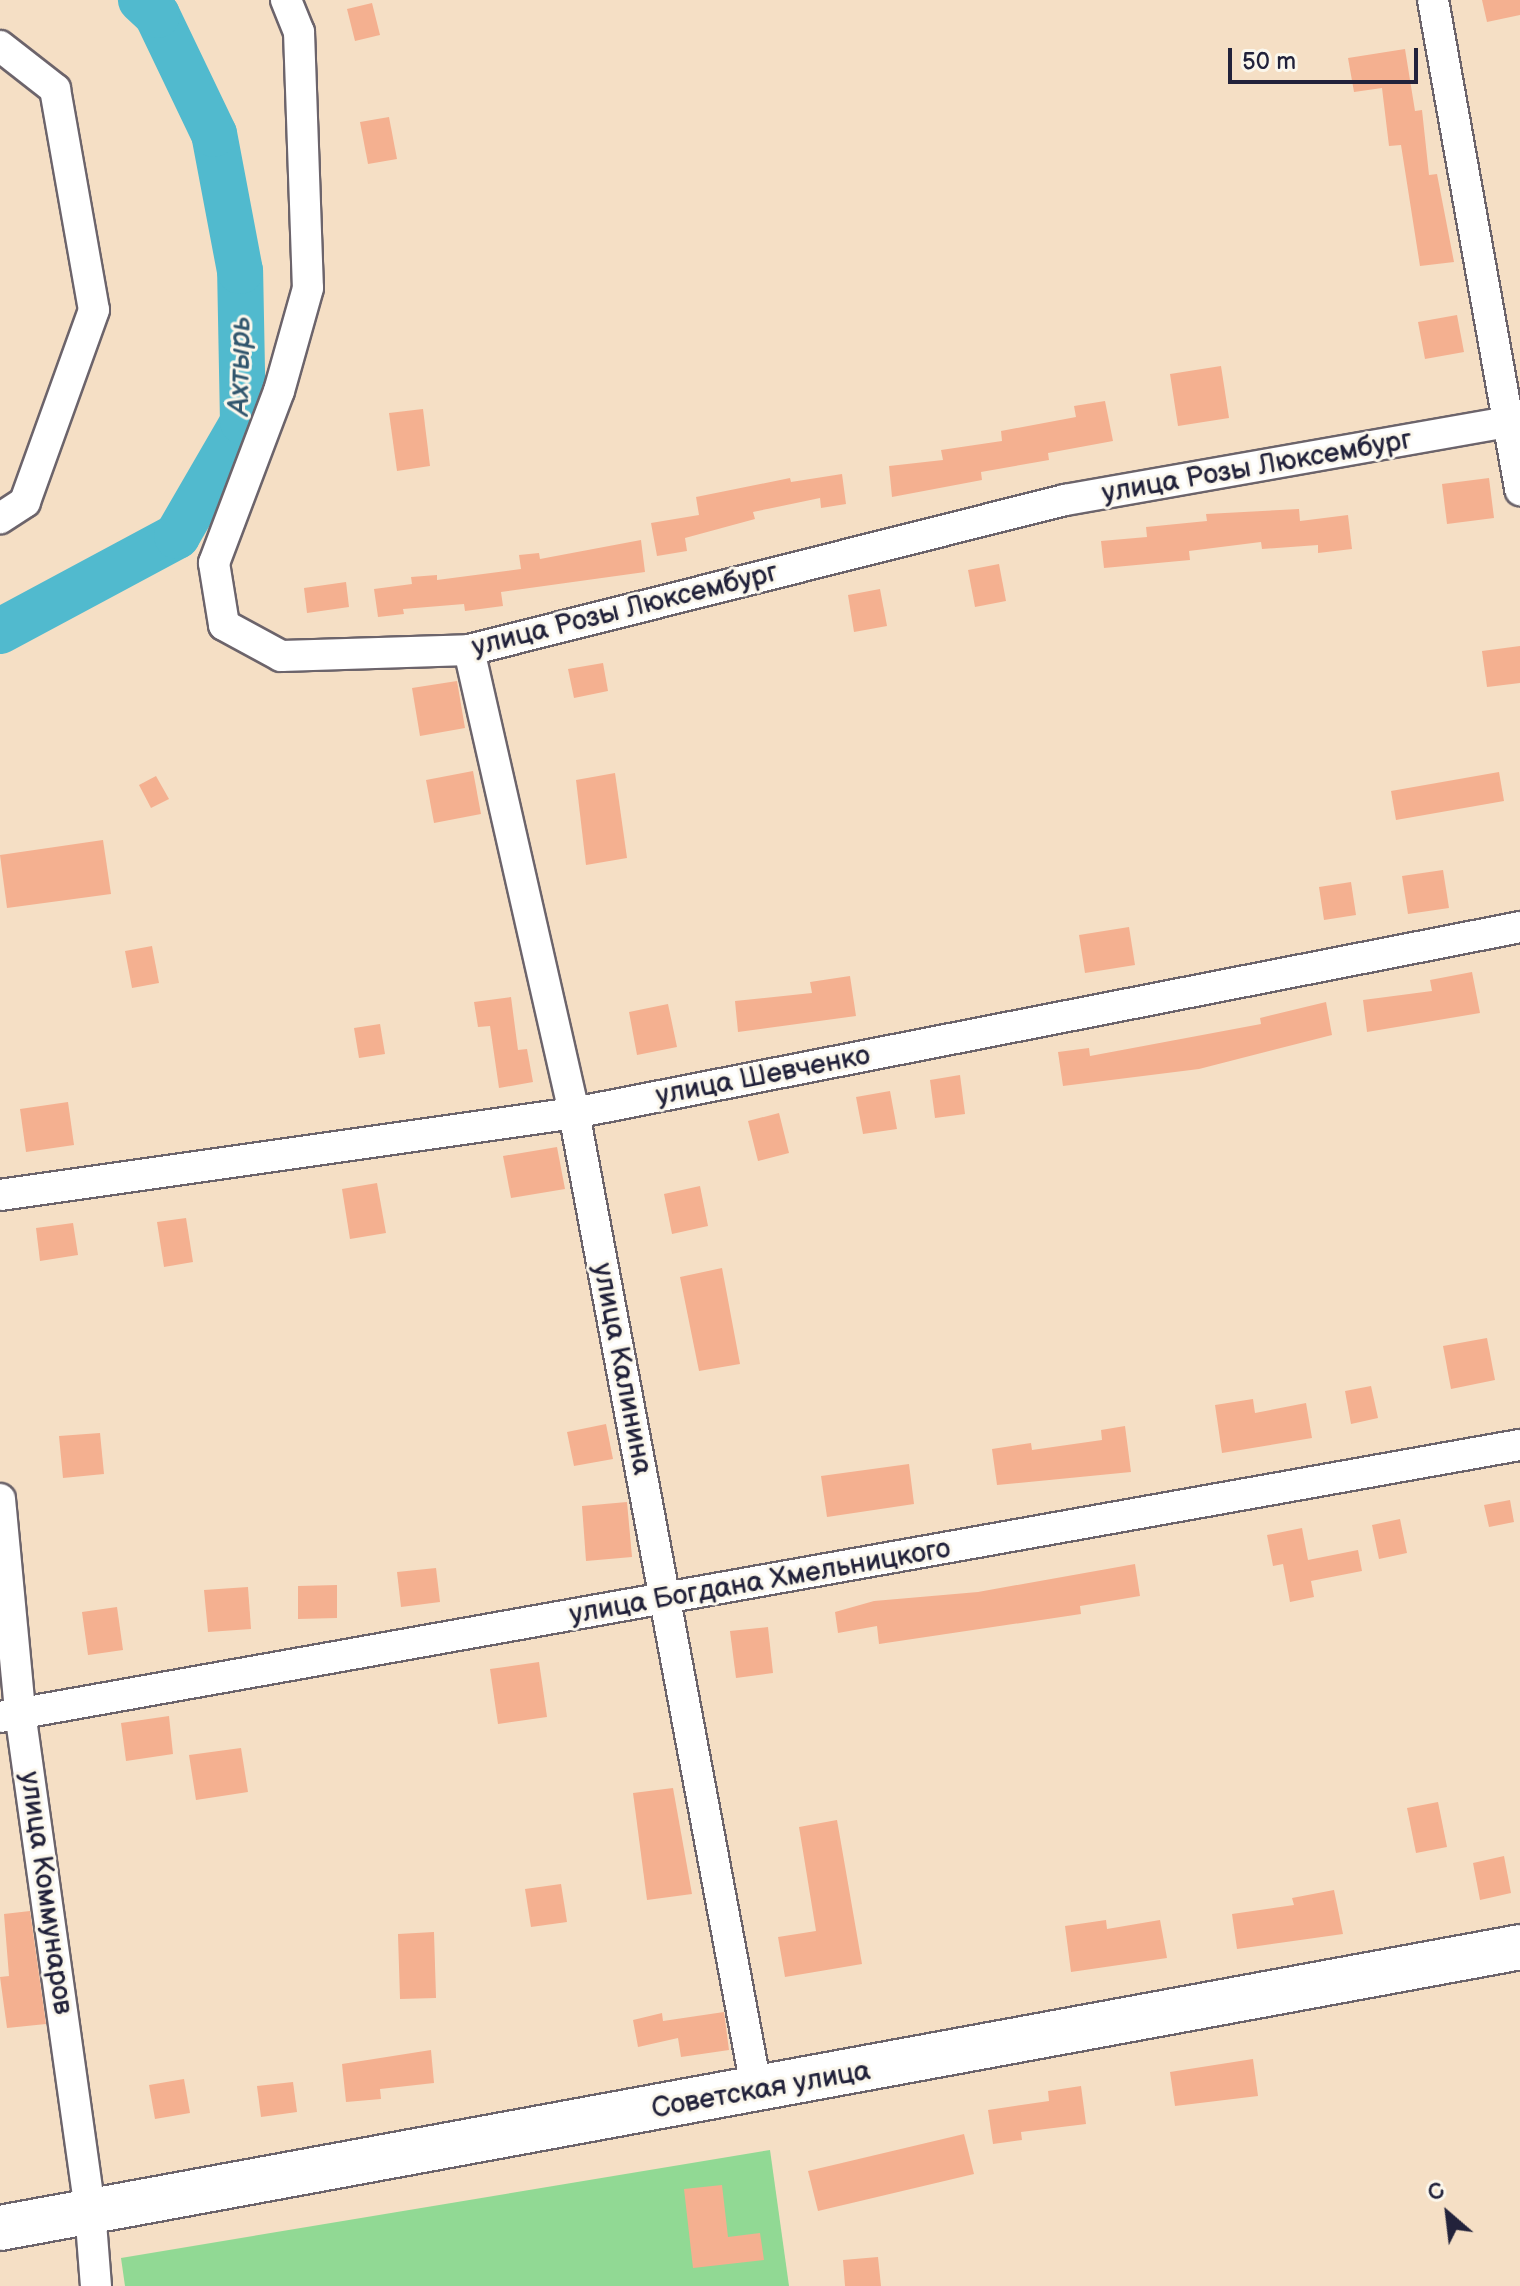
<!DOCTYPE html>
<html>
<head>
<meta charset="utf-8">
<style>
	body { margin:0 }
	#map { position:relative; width:1520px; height:2286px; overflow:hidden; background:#f5dfc5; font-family:"Balsamiq Sans",sans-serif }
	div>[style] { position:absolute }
	.green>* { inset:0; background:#91d994 }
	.river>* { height:46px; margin:-23px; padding:0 23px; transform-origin:23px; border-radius:23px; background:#51bace }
	.building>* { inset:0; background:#f4b090 }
	.roads { filter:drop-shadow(2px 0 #6c646b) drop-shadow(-2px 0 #6c646b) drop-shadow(0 2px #6c646b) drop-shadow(0 -2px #6c646b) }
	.minor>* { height:30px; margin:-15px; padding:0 15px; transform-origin:15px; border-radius:15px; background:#fff }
	.highway>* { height:44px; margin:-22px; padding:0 22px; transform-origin:22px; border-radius:22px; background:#fff }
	span { translate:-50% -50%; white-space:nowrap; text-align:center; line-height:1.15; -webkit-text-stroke:6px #fbf7ec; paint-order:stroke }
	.street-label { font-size:28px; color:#22223b }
	.water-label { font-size:30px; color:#32576e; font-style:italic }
	.north { position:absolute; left:1408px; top:2174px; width:80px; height:80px; -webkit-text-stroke:6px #fbf7ec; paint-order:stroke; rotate:332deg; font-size:22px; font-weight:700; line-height:32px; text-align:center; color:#22223b }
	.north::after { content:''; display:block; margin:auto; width:28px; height:36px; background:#22223b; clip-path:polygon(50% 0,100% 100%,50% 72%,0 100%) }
	.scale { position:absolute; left:1228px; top:48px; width:190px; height:36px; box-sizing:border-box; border:4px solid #22223b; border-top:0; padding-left:10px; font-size:24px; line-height:28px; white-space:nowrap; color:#22223b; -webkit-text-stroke:6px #fbf7ec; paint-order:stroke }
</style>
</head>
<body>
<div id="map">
	<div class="green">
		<div style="clip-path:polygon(770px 2150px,789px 2286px,125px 2286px,121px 2258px)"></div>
	</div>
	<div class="river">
		<div style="left:0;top:631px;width:201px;rotate:-28.2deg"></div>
		<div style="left:177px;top:536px;width:132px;rotate:-59.9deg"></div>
		<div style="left:243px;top:422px;width:151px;rotate:-91.1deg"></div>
		<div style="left:240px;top:271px;width:139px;rotate:-100.7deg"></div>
		<div style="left:214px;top:134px;width:132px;rotate:-115.6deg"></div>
		<div style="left:157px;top:15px;width:22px;rotate:-137deg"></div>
	</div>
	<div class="building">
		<div style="clip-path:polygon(1482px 0,1520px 0,1520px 15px,1487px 22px)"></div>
		<div style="clip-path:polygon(372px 3px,380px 35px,355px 41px,347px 9px)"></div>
		<div style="clip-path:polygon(1405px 49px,1415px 111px,1422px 110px,1429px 175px,1437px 174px,1454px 262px,1420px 266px,1401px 145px,1389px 146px,1382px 88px,1354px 92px,1348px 58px)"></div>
		<div style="clip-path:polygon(389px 117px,397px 159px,368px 164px,360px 122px)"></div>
		<div style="clip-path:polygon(1457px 315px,1464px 352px,1425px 359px,1418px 322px)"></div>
		<div style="clip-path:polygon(1221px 366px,1229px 418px,1178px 426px,1170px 374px)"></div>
		<div style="clip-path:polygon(1105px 401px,1113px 441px,1048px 453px,1049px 460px,981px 472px,982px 480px,892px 497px,889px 466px,943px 460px,941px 450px,1002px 441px,1001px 431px,1076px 417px,1074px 406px)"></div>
		<div style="clip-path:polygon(423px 409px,430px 466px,397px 471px,389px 413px)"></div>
		<div style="clip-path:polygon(842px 474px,846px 504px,821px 508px,820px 498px,753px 512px,755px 519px,685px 538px,687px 551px,657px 556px,651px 523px,699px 515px,696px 497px,790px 478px,791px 482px)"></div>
		<div style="clip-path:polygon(1489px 478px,1494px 518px,1447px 524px,1442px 484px)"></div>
		<div style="clip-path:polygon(1299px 509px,1300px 521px,1348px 515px,1352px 549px,1318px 553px,1318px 545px,1262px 549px,1261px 542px,1189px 551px,1190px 560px,1104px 568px,1101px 541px,1147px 537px,1146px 527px,1207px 521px,1206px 514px)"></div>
		<div style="clip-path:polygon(641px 540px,645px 572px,501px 592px,503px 606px,465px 611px,464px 604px,403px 609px,404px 614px,378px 617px,374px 589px,412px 584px,411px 577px,437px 575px,437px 580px,521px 569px,519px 555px,539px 553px,540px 559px)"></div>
		<div style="clip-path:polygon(999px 564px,1006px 601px,975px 607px,968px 570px)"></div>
		<div style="clip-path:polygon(346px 582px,349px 607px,307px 613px,304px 588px)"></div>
		<div style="clip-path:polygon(880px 589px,887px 626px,854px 632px,848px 595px)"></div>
		<div style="clip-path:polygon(1520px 646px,1520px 683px,1487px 687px,1482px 651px)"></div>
		<div style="clip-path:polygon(603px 663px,608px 691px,574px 698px,568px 669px)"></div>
		<div style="clip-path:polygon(457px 681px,465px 728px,420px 736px,412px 688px)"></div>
		<div style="clip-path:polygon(473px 771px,481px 814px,434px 823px,426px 780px)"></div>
		<div style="clip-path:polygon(1499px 772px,1504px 801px,1396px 820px,1391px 791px)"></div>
		<div style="clip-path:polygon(615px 773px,627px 858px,586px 865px,576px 780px)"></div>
		<div style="clip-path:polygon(156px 776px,169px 799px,151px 808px,139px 785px)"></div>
		<div style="clip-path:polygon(103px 840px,111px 894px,7px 908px,0 855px)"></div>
		<div style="clip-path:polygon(1443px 870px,1449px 908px,1408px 914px,1402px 876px)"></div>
		<div style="clip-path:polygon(1351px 882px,1356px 915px,1324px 920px,1319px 887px)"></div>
		<div style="clip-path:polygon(1129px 927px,1135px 965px,1085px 973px,1079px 935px)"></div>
		<div style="clip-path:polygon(152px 946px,159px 983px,132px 988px,125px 951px)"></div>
		<div style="clip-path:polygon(1472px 972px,1480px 1013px,1367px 1032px,1363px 1000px,1432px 991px,1430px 980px)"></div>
		<div style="clip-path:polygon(850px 976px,856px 1016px,738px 1032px,735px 1001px,812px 993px,810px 982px)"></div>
		<div style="clip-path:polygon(511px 997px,518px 1050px,527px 1049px,533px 1082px,499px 1088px,490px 1026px,478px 1027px,474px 1002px)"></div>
		<div style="clip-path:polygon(1326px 1002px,1332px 1035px,1199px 1069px,1063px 1086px,1058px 1052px,1089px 1048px,1090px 1056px,1261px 1024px,1260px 1018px)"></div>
		<div style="clip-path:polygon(668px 1004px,677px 1047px,637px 1055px,629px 1012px)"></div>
		<div style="clip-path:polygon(380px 1024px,385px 1054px,359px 1058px,354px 1028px)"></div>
		<div style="clip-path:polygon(960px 1075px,965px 1114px,935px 1118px,930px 1080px)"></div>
		<div style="clip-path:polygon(890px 1091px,897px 1129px,863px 1134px,856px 1097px)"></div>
		<div style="clip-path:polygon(68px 1102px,74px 1145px,26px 1152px,20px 1109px)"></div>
		<div style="clip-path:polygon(779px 1113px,789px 1153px,758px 1161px,748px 1121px)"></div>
		<div style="clip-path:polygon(557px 1147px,565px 1189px,511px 1198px,503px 1156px)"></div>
		<div style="clip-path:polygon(377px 1183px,386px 1233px,350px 1239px,342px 1189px)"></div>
		<div style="clip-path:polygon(700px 1186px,708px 1226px,672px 1234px,664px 1194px)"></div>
		<div style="clip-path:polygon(186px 1218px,193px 1262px,164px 1267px,157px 1222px)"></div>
		<div style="clip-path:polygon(73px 1223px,78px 1255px,40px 1261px,36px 1228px)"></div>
		<div style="clip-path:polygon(722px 1268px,740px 1364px,699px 1371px,680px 1277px)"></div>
		<div style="clip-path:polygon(1487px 1338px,1495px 1380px,1451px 1389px,1443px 1346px)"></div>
		<div style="clip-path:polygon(1371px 1386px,1378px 1418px,1351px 1424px,1345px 1391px)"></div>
		<div style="clip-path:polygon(1253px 1399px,1255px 1413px,1306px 1403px,1312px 1438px,1222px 1453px,1215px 1405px)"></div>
		<div style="clip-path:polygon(606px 1424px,613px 1459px,574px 1466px,567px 1432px)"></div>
		<div style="clip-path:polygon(1125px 1426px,1131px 1472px,997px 1485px,992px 1449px,1031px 1443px,1032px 1450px,1102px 1440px,1101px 1430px)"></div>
		<div style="clip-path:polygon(100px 1433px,104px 1474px,63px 1478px,59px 1436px)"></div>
		<div style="clip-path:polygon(909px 1464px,914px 1504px,827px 1517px,821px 1476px)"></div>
		<div style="clip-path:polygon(1510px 1500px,1514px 1522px,1489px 1527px,1484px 1505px)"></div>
		<div style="clip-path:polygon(627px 1502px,632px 1557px,586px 1561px,582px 1506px)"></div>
		<div style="clip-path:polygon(1400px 1519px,1407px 1553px,1379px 1559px,1372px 1525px)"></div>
		<div style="clip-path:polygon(1302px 1528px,1308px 1560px,1358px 1550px,1362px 1571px,1311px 1581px,1314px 1597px,1290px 1602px,1283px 1564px,1273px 1566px,1267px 1535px)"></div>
		<div style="clip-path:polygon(1135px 1564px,1140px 1596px,1080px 1606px,1081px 1614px,879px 1644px,877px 1626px,838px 1633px,835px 1612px,874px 1601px,978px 1592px)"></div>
		<div style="clip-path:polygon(436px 1568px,440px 1602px,401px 1607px,397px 1572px)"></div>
		<div style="clip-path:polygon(337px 1585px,337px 1618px,298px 1619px,298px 1586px)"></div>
		<div style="clip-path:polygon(248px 1587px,251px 1629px,208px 1632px,204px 1590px)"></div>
		<div style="clip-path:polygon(117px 1607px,123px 1650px,88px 1655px,82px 1612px)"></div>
		<div style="clip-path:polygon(768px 1627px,773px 1673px,736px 1678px,730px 1631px)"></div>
		<div style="clip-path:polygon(539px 1662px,547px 1717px,498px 1724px,490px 1669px)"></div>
		<div style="clip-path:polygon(169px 1716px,173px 1754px,126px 1761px,121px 1723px)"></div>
		<div style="clip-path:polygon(241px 1748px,248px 1792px,196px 1800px,189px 1755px)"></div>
		<div style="clip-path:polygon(673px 1788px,692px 1894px,647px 1900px,633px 1793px)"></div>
		<div style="clip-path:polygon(1438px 1802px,1447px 1847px,1416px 1853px,1407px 1808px)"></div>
		<div style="clip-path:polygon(837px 1820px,862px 1964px,785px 1977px,778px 1937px,816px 1931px,799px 1827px)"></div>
		<div style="clip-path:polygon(1504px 1856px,1511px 1893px,1480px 1900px,1473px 1863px)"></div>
		<div style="clip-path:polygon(561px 1884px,567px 1922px,531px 1927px,525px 1889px)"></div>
		<div style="clip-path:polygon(1334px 1890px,1343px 1934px,1237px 1949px,1232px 1914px,1294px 1905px,1292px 1898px)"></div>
		<div style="clip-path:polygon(30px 1911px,46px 2024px,7px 2028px,0 1977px,9px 1976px,4px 1914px)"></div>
		<div style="clip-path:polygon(1106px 1920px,1107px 1929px,1160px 1920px,1167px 1958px,1071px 1972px,1065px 1926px)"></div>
		<div style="clip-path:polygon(434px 1932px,436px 1998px,400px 1999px,398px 1934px)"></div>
		<div style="clip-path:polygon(724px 2012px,729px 2050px,681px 2057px,678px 2038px,638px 2047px,633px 2020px,662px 2013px,663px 2021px)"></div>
		<div style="clip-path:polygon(431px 2050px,434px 2083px,380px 2089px,381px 2099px,346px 2102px,342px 2064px)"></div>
		<div style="clip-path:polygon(1253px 2059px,1258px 2096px,1175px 2106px,1170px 2072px)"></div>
		<div style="clip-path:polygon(184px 2079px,190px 2113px,155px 2119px,149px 2085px)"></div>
		<div style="clip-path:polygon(293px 2082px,297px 2112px,261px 2117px,257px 2086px)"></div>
		<div style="clip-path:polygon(1081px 2086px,1086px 2124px,1021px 2132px,1022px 2140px,993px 2144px,988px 2110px,1049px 2101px,1048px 2091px)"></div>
		<div style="clip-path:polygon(964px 2134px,974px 2174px,818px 2211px,808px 2171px)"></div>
		<div style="clip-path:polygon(722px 2185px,728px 2237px,760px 2233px,764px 2260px,693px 2268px,684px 2189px)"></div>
		<div style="clip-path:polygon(878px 2257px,881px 2286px,845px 2286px,843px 2260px)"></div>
	</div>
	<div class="roads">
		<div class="minor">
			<div style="left:286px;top:0;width:35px;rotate:68deg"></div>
			<div style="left:299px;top:32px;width:256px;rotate:88deg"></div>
			<div style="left:308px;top:288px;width:107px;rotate:105.7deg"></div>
			<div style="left:279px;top:391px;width:184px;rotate:110.7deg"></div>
			<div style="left:214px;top:563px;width:63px;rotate:80.8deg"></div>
			<div style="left:224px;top:625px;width:65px;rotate:28.5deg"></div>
			<div style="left:281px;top:656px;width:188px;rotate:-1.8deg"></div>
			<div style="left:469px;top:650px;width:615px;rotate:-14.13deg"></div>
			<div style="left:1065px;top:500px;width:462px;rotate:-10deg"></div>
			<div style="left:1433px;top:0;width:498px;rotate:79.9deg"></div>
			<div style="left:0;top:46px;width:70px;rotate:38deg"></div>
			<div style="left:55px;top:89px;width:224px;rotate:80deg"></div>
			<div style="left:94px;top:310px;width:204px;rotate:109.8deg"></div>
			<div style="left:25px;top:502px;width:30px;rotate:147deg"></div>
			<div style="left:469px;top:650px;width:475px;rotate:77.2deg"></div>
			<div style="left:574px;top:1113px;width:996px;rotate:79.41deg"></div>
			<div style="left:0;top:1195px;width:580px;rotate:-8.13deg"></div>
			<div style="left:574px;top:1113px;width:964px;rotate:-11.12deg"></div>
			<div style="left:0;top:1499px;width:214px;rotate:84.6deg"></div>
			<div style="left:20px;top:1712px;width:503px;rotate:82deg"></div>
			<div style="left:90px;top:2210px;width:76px;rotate:85.5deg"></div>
			<div style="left:0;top:1717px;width:1544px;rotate:-10.15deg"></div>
		</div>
		<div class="highway">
			<div style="left:0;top:2228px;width:1546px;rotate:-10.47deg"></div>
		</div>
	</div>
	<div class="street-label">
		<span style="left:1257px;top:467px;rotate:-10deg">улица Розы Люксембург</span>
		<span style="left:625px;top:610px;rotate:-14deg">улица Розы Люксембург</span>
		<span style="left:763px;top:1076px;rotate:-11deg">улица Шевченко</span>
		<span style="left:622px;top:1369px;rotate:79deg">улица Калинина</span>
		<span style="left:760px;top:1582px;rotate:-10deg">улица Богдана Хмельницкого</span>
		<span style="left:46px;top:1893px;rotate:82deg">улица Коммунаров</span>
		<span style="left:761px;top:2090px;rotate:-10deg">Советская улица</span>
	</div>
	<div class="water-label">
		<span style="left:240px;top:366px;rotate:-89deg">Ахтырь</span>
	</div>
	<div class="north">С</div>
	<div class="scale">50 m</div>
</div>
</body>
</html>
